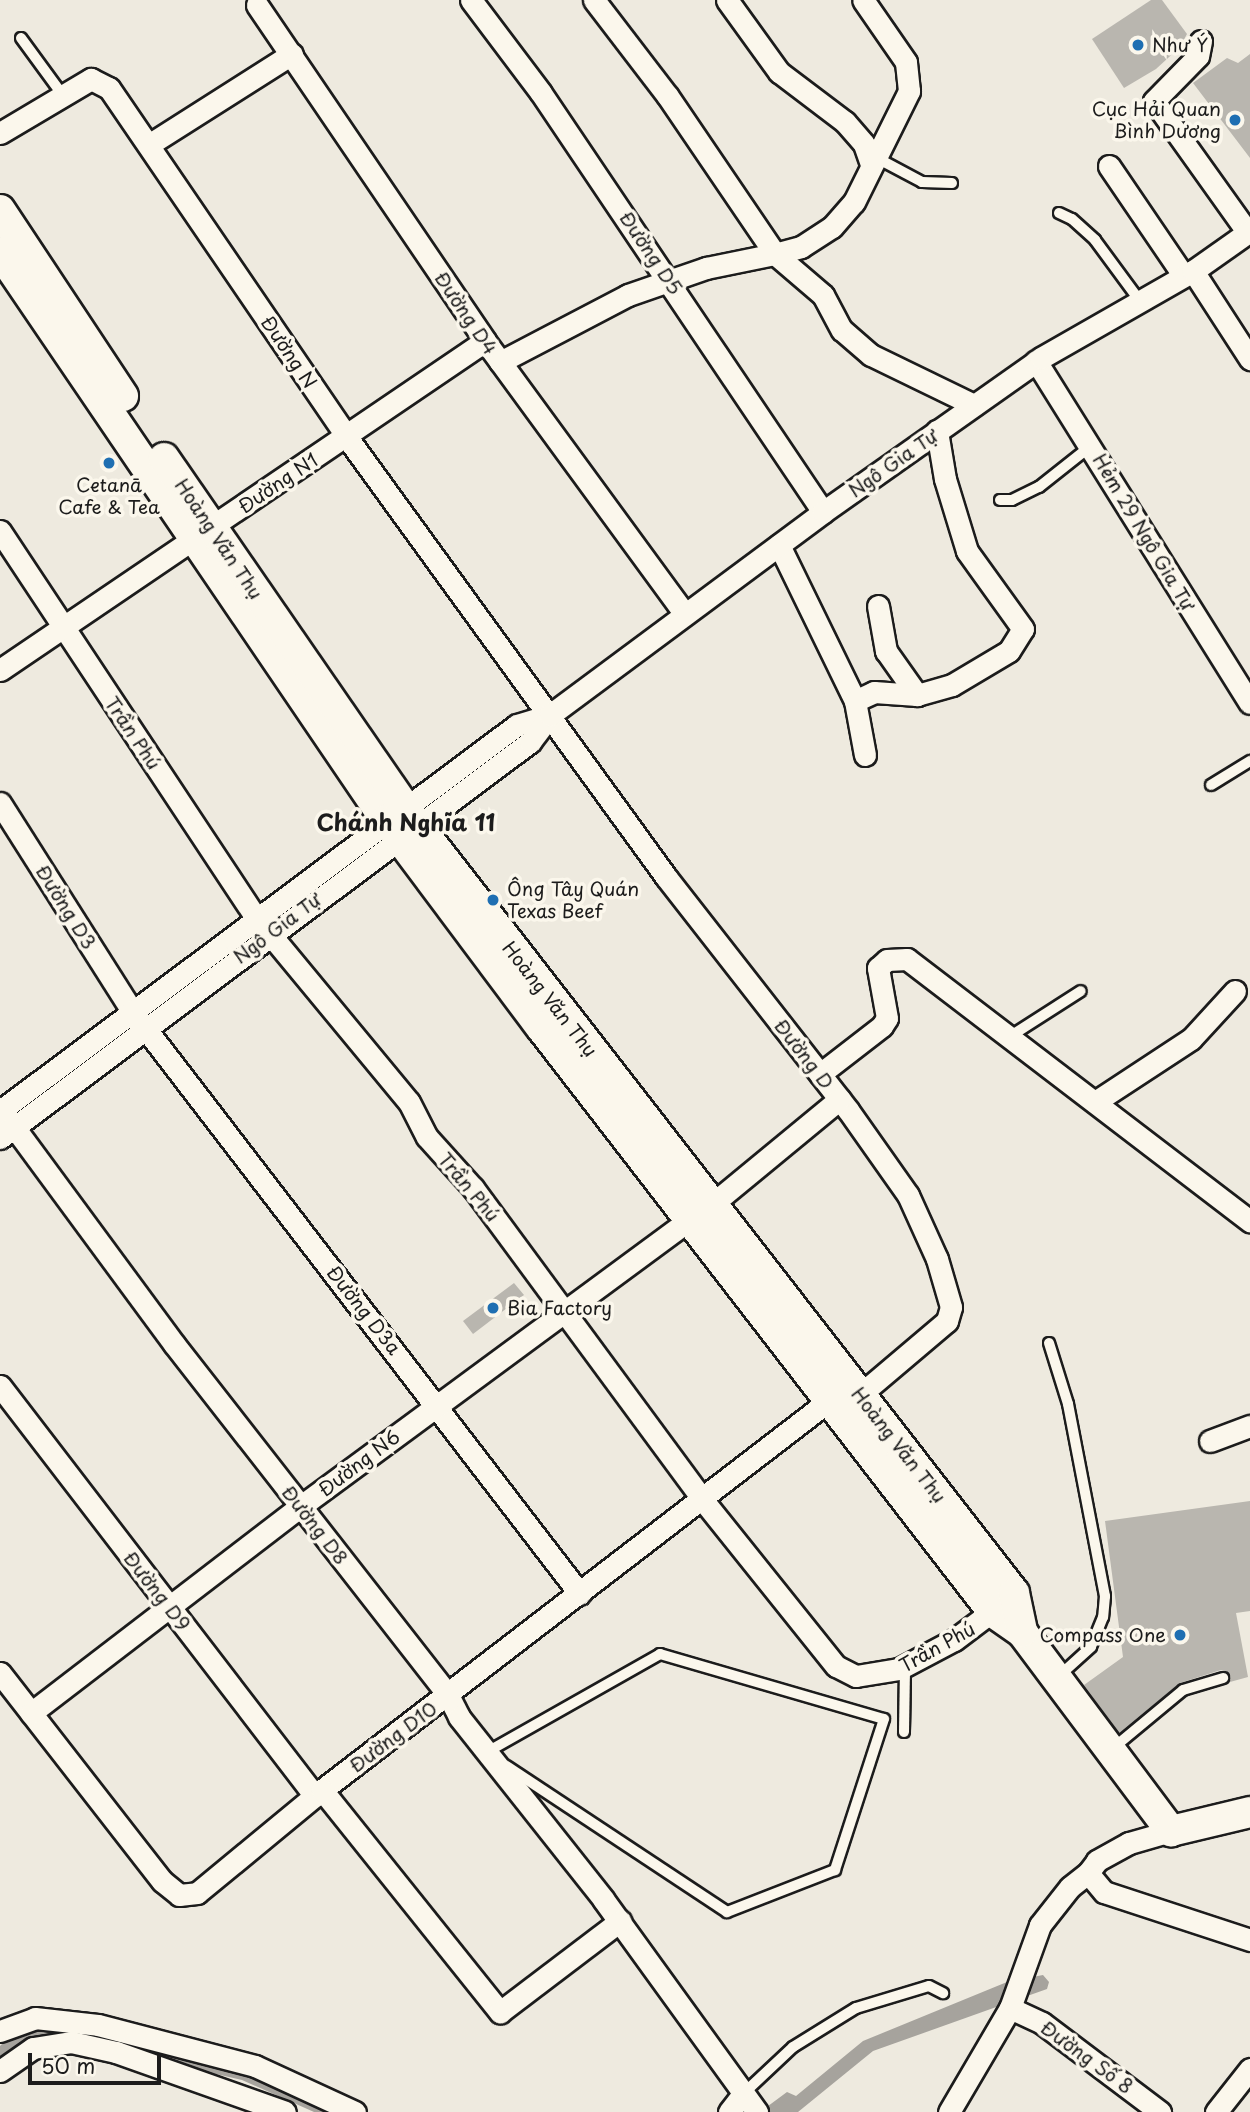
<!DOCTYPE html>
<html>
<head>
<meta charset="utf-8">
<style>
	body { margin:0 }
	#map { position:relative; width:1250px; height:2112px; overflow:hidden; background:#eeeadf; font-family:"Playpen Sans",sans-serif }
	div>[style] { position:absolute }
	.water>* { inset:0; background:#a6a39d }
	.building>* { inset:0; background:#b9b6af }
	.roads { filter:drop-shadow(2px 0 #1c1c1c) drop-shadow(-2px 0 #1c1c1c) drop-shadow(0 2px #1c1c1c) drop-shadow(0 -2px #1c1c1c) }
	.lane>* { height:10px; margin:-5px; padding:0 5px; transform-origin:5px; border-radius:5px; background:#fbf7ec }
	.street>* { height:21px; margin:-10.5px; padding:0 10.5px; transform-origin:10.5px; border-radius:10.5px; background:#fbf7ec }
	.secondary>* { height:30px; margin:-15px; padding:0 15px; transform-origin:15px; border-radius:15px; background:#fbf7ec }
	.dots>* { width:19px; height:19px; translate:-50% -50%; box-sizing:border-box; border:4px solid #fbf7ec; border-radius:50% }
	span { translate:-50% -50%; white-space:nowrap; text-align:center; line-height:1.15; -webkit-text-stroke:7px #fbf7ec; paint-order:stroke }
	.poi-label { font-size:19px; color:#1c1c1c }
	.left { translate:0 -50%; text-align:left }
	.right { translate:-100% -50%; text-align:right }
	.street-label { font-size:19px; color:#1c1c1c }
	.quarter-label { font-size:23px; color:#1c1c1c; font-weight:700 }
	.scale { position:absolute; left:28px; top:2053px; width:133px; height:32px; box-sizing:border-box; border:4px solid #1c1c1c; border-top:0; padding-left:9px; font-size:21px; line-height:24px; white-space:nowrap; color:#1c1c1c; -webkit-text-stroke:5px #fbf7ec; paint-order:stroke }
</style>
</head>
<body>
<div id="map">
	<div class="water">
		<div style="clip-path:polygon(1043px 1975px,1049px 1982px,1047px 1989px,873px 2051px,798px 2112px,760px 2112px,787px 2092px,796px 2096px,863px 2041px,1007px 1982px)"></div>
		<div style="clip-path:polygon(51px 2024px,200px 2055px,347px 2112px,314px 2112px,242px 2080px,73px 2041px,0 2065px,0 2046px,4px 2042px)"></div>
	</div>
	<div class="building">
		<div style="clip-path:polygon(1151px 0,1162px 0,1187px 34px,1180px 47px,1156px 69px,1124px 88px,1092px 39px)"></div>
		<div style="clip-path:polygon(1250px 54px,1250px 158px,1193px 83px,1227px 58px,1238px 63px)"></div>
		<div style="clip-path:polygon(514px 1283px,524px 1295px,473px 1334px,463px 1321px)"></div>
		<div style="clip-path:polygon(1250px 1501px,1250px 1611px,1236px 1613px,1248px 1677px,1230px 1682px,1229px 1673px,1221px 1670px,1180px 1683px,1119px 1733px,1084px 1685px,1123px 1657px,1105px 1521px)"></div>
	</div>
	<div class="roads">
		<div class="lane">
			<div style="left:21px;top:38px;width:69px;rotate:53.8deg"></div>
			<div style="left:875px;top:157px;width:53px;rotate:28deg"></div>
			<div style="left:922px;top:182px;width:30px;rotate:2deg"></div>
			<div style="left:1059px;top:213px;width:14px;rotate:25deg"></div>
			<div style="left:1072px;top:219px;width:31px;rotate:42deg"></div>
			<div style="left:1095px;top:240px;width:76px;rotate:53.6deg"></div>
			<div style="left:1000px;top:500px;width:12px"></div>
			<div style="left:1012px;top:500px;width:30px;rotate:-26deg"></div>
			<div style="left:1039px;top:487px;width:68px;rotate:-38.4deg"></div>
			<div style="left:1211px;top:785px;width:46px;rotate:-31.6deg"></div>
			<div style="left:1009px;top:1037px;width:85px;rotate:-32.6deg"></div>
			<div style="left:1049px;top:1343px;width:64px;rotate:72.7deg"></div>
			<div style="left:1068px;top:1404px;width:196px;rotate:79.1deg"></div>
			<div style="left:1105px;top:1596px;width:21px;rotate:95deg"></div>
			<div style="left:1103px;top:1617px;width:32px;rotate:112deg"></div>
			<div style="left:1091px;top:1647px;width:43px;rotate:137.8deg"></div>
			<div style="left:904px;top:1732px;width:65px;rotate:-89.1deg"></div>
			<div style="left:1112px;top:1749px;width:92px;rotate:-39.7deg"></div>
			<div style="left:1183px;top:1690px;width:42px;rotate:-16.7deg"></div>
			<div style="left:487px;top:1752px;width:199px;rotate:-29.5deg"></div>
			<div style="left:660px;top:1654px;width:233px;rotate:16.2deg"></div>
			<div style="left:884px;top:1719px;width:159px;rotate:108deg"></div>
			<div style="left:835px;top:1870px;width:116px;rotate:158.7deg"></div>
			<div style="left:727px;top:1912px;width:265px;rotate:-146.5deg"></div>
			<div style="left:744px;top:2093px;width:67px;rotate:-43.2deg"></div>
			<div style="left:793px;top:2047px;width:74px;rotate:-31.8deg"></div>
			<div style="left:856px;top:2008px;width:76px;rotate:-16.8deg"></div>
			<div style="left:929px;top:1986px;width:16px;rotate:27deg"></div>
		</div>
		<div class="street">
			<div style="left:471px;top:0;width:116px;rotate:53deg"></div>
			<div style="left:541px;top:93px;width:505px;rotate:56.06deg"></div>
			<div style="left:594px;top:0;width:120px;rotate:52.5deg"></div>
			<div style="left:667px;top:95px;width:192px;rotate:55.8deg"></div>
			<div style="left:775px;top:254px;width:27px;rotate:-15deg"></div>
			<div style="left:801px;top:247px;width:37px;rotate:-33deg"></div>
			<div style="left:832px;top:227px;width:33px;rotate:-49deg"></div>
			<div style="left:854px;top:202px;width:124px;rotate:-63.6deg"></div>
			<div style="left:909px;top:91px;width:29px;rotate:-96deg"></div>
			<div style="left:906px;top:62px;width:75px;rotate:-124.7deg"></div>
			<div style="left:727px;top:0;width:89px;rotate:54.2deg"></div>
			<div style="left:779px;top:72px;width:83px;rotate:37.1deg"></div>
			<div style="left:845px;top:122px;width:29px;rotate:49deg"></div>
			<div style="left:864px;top:144px;width:21px;rotate:71deg"></div>
			<div style="left:257px;top:5px;width:406px;rotate:55.8deg"></div>
			<div style="left:485px;top:341px;width:338px;rotate:53.8deg"></div>
			<div style="left:1201px;top:41px;width:15px;rotate:101deg"></div>
			<div style="left:1198px;top:56px;width:63px;rotate:134.4deg"></div>
			<div style="left:1154px;top:101px;width:162px;rotate:54.5deg"></div>
			<div style="left:0;top:133px;width:106px;rotate:-30.7deg"></div>
			<div style="left:91px;top:79px;width:20px;rotate:27deg"></div>
			<div style="left:109px;top:88px;width:421px;rotate:55.7deg"></div>
			<div style="left:346px;top:436px;width:545px;rotate:54.03deg"></div>
			<div style="left:666px;top:877px;width:296px;rotate:52deg"></div>
			<div style="left:848px;top:1110px;width:104px;rotate:54.8deg"></div>
			<div style="left:908px;top:1195px;width:70px;rotate:65.6deg"></div>
			<div style="left:937px;top:1259px;width:50px;rotate:73.7deg"></div>
			<div style="left:951px;top:1307px;width:15px;rotate:106deg"></div>
			<div style="left:947px;top:1321px;width:113px;rotate:139.7deg"></div>
			<div style="left:150px;top:144px;width:168px;rotate:-32.4deg"></div>
			<div style="left:1109px;top:166px;width:132px;rotate:55.8deg"></div>
			<div style="left:1193px;top:271px;width:105px;rotate:57.1deg"></div>
			<div style="left:1036px;top:361px;width:403px;rotate:58deg"></div>
			<div style="left:500px;top:362px;width:144px;rotate:-27.6deg"></div>
			<div style="left:628px;top:295px;width:83px;rotate:-19.1deg"></div>
			<div style="left:706px;top:268px;width:70px;rotate:-11.5deg"></div>
			<div style="left:775px;top:254px;width:63px;rotate:40.5deg"></div>
			<div style="left:823px;top:295px;width:40px;rotate:62deg"></div>
			<div style="left:842px;top:330px;width:38px;rotate:41deg"></div>
			<div style="left:871px;top:355px;width:114px;rotate:25.9deg"></div>
			<div style="left:0;top:531px;width:462px;rotate:56.5deg"></div>
			<div style="left:255px;top:916px;width:241px;rotate:50.4deg"></div>
			<div style="left:409px;top:1102px;width:39px;rotate:63deg"></div>
			<div style="left:427px;top:1137px;width:69px;rotate:48deg"></div>
			<div style="left:473px;top:1188px;width:386px;rotate:53.6deg"></div>
			<div style="left:702px;top:1499px;width:214px;rotate:51.3deg"></div>
			<div style="left:836px;top:1666px;width:22px;rotate:27deg"></div>
			<div style="left:856px;top:1676px;width:44px;rotate:-9.2deg"></div>
			<div style="left:899px;top:1669px;width:62px;rotate:-27.8deg"></div>
			<div style="left:954px;top:1640px;width:60px;rotate:-36.9deg"></div>
			<div style="left:779px;top:545px;width:174px;rotate:64deg"></div>
			<div style="left:878px;top:606px;width:46px;rotate:79.9deg"></div>
			<div style="left:886px;top:651px;width:54px;rotate:54.8deg"></div>
			<div style="left:0;top:670px;width:586px;rotate:-34.15deg"></div>
			<div style="left:865px;top:755px;width:55px;rotate:-100.5deg"></div>
			<div style="left:855px;top:701px;width:21px;rotate:-25deg"></div>
			<div style="left:874px;top:692px;width:43px;rotate:4deg"></div>
			<div style="left:917px;top:695px;width:36px;rotate:-16deg"></div>
			<div style="left:952px;top:685px;width:66px;rotate:-30.8deg"></div>
			<div style="left:1009px;top:651px;width:26px;rotate:-58deg"></div>
			<div style="left:1023px;top:629px;width:96px;rotate:-125.7deg"></div>
			<div style="left:967px;top:551px;width:75px;rotate:-107deg"></div>
			<div style="left:945px;top:479px;width:49px;rotate:-99.5deg"></div>
			<div style="left:0;top:803px;width:246px;rotate:57.6deg"></div>
			<div style="left:132px;top:1011px;width:735px;rotate:52.46deg"></div>
			<div style="left:820px;top:1074px;width:78px;rotate:-37.7deg"></div>
			<div style="left:882px;top:1026px;width:9px;rotate:-58deg"></div>
			<div style="left:887px;top:1018px;width:51px;rotate:-100.2deg"></div>
			<div style="left:878px;top:968px;width:12px;rotate:-42deg"></div>
			<div style="left:887px;top:960px;width:20px;rotate:-3deg"></div>
			<div style="left:907px;top:959px;width:432px;rotate:37.4deg"></div>
			<div style="left:1095px;top:1102px;width:115px;rotate:-33.3deg"></div>
			<div style="left:1191px;top:1039px;width:65px;rotate:-47.5deg"></div>
			<div style="left:0;top:1108px;width:293px;rotate:53.6deg"></div>
			<div style="left:174px;top:1344px;width:445px;rotate:52deg"></div>
			<div style="left:448px;top:1695px;width:25px;rotate:63deg"></div>
			<div style="left:459px;top:1717px;width:232px;rotate:51.6deg"></div>
			<div style="left:603px;top:1899px;width:263px;rotate:54.1deg"></div>
			<div style="left:0;top:1111px;width:645px;rotate:-36.75deg"></div>
			<div style="left:517px;top:725px;width:34px;rotate:-17deg"></div>
			<div style="left:0;top:1138px;width:662px;rotate:-36.77deg"></div>
			<div style="left:530px;top:742px;width:34px;rotate:-53deg"></div>
			<div style="left:550px;top:715px;width:340px;rotate:-36.6deg"></div>
			<div style="left:823px;top:512px;width:267px;rotate:-35.2deg"></div>
			<div style="left:1041px;top:358px;width:175px;rotate:-29.8deg"></div>
			<div style="left:1193px;top:271px;width:70px;rotate:-35.1deg"></div>
			<div style="left:710px;top:1206px;width:168px;rotate:-39.5deg"></div>
			<div style="left:0;top:1386px;width:517px;rotate:52.47deg"></div>
			<div style="left:1210px;top:1441px;width:43px;rotate:-20.6deg"></div>
			<div style="left:0;top:1673px;width:264px;rotate:52.1deg"></div>
			<div style="left:162px;top:1881px;width:22px;rotate:39deg"></div>
			<div style="left:179px;top:1895px;width:18px;rotate:-6deg"></div>
			<div style="left:197px;top:1893px;width:162px;rotate:-39.5deg"></div>
			<div style="left:322px;top:1790px;width:642px;rotate:-37.53deg"></div>
			<div style="left:31px;top:1713px;width:340px;rotate:-37.5deg"></div>
			<div style="left:301px;top:1506px;width:485px;rotate:-36.4deg"></div>
			<div style="left:322px;top:1790px;width:285px;rotate:51.3deg"></div>
			<div style="left:500px;top:2012px;width:151px;rotate:-37.2deg"></div>
			<div style="left:1171px;top:1831px;width:44px;rotate:164.1deg"></div>
			<div style="left:1129px;top:1843px;width:37px;rotate:151deg"></div>
			<div style="left:1097px;top:1861px;width:15px;rotate:127deg"></div>
			<div style="left:1088px;top:1873px;width:25px;rotate:50deg"></div>
			<div style="left:1104px;top:1892px;width:154px;rotate:18.2deg"></div>
			<div style="left:1010px;top:2008px;width:35px;rotate:25deg"></div>
			<div style="left:1042px;top:2023px;width:148px;rotate:37deg"></div>
			<div style="left:0;top:2031px;width:37px;rotate:-20deg"></div>
			<div style="left:35px;top:2018px;width:63px;rotate:6.3deg"></div>
			<div style="left:98px;top:2025px;width:162px;rotate:14.6deg"></div>
			<div style="left:255px;top:2066px;width:110px;rotate:24.7deg"></div>
			<div style="left:0;top:2071px;width:40px;rotate:-34.9deg"></div>
			<div style="left:33px;top:2048px;width:38px;rotate:-9deg"></div>
			<div style="left:71px;top:2042px;width:46px;rotate:12.5deg"></div>
			<div style="left:116px;top:2052px;width:179px;rotate:19.5deg"></div>
			<div style="left:729px;top:2112px;width:24px;rotate:-52deg"></div>
			<div style="left:949px;top:2112px;width:121px;rotate:-59.6deg"></div>
			<div style="left:1010px;top:2008px;width:88px;rotate:-70.1deg"></div>
			<div style="left:1040px;top:1925px;width:48px;rotate:-51.7deg"></div>
			<div style="left:1070px;top:1887px;width:23px;rotate:-38deg"></div>
			<div style="left:1216px;top:2112px;width:55px;rotate:-51.7deg"></div>
		</div>
		<div class="secondary">
			<div style="left:0;top:210px;width:223px;rotate:56.5deg"></div>
			<div style="left:0;top:252px;width:687px;rotate:55.8deg"></div>
			<div style="left:386px;top:820px;width:259px;rotate:53.2deg"></div>
			<div style="left:541px;top:1027px;width:739px;rotate:52.31deg"></div>
			<div style="left:993px;top:1612px;width:35px;rotate:35deg"></div>
			<div style="left:1022px;top:1632px;width:249px;rotate:53.2deg"></div>
			<div style="left:1171px;top:1831px;width:81px;rotate:-13.5deg"></div>
			<div style="left:164px;top:458px;width:447px;rotate:55.4deg"></div>
			<div style="left:418px;top:826px;width:971px;rotate:52.15deg"></div>
			<div style="left:1014px;top:1593px;width:40px;rotate:78deg"></div>
		</div>
	</div>
	<div class="dots">
		<div style="left:1138px;top:45px;background:#1f6fb2"></div>
		<div style="left:1235px;top:120px;background:#1f6fb2"></div>
		<div style="left:109px;top:463px;background:#1f6fb2"></div>
		<div style="left:493px;top:900px;background:#1f6fb2"></div>
		<div style="left:493px;top:1308px;background:#1f6fb2"></div>
		<div style="left:1180px;top:1635px;background:#1f6fb2"></div>
	</div>
	<div class="poi-label">
		<span class="left" style="left:1152px;top:45px">Như Ý</span>
		<span class="right" style="left:1221px;top:120px">Cục Hải Quan<br>Bình Dương</span>
		<span style="left:109px;top:496px">Cetanā<br>Cafe &amp; Tea</span>
		<span class="left" style="left:507px;top:900px">Ông Tây Quán<br>Texas Beef</span>
		<span class="left" style="left:507px;top:1308px">Bia Factory</span>
		<span class="right" style="left:1166px;top:1635px">Compass One</span>
	</div>
	<div class="street-label">
		<span style="left:651px;top:253px;rotate:56deg">Đường D5</span>
		<span style="left:466px;top:313px;rotate:56deg">Đường D4</span>
		<span style="left:289px;top:352px;rotate:56deg">Đường N</span>
		<span style="left:893px;top:463px;rotate:-35deg">Ngô Gia Tự</span>
		<span style="left:278px;top:483px;rotate:-34deg">Đường N1</span>
		<span style="left:1144px;top:532px;rotate:59deg">Hẻm 29 Ngô Gia Tự</span>
		<span style="left:219px;top:539px;rotate:56deg">Hoàng Văn Thụ</span>
		<span style="left:133px;top:733px;rotate:56deg">Trần Phú</span>
		<span style="left:66px;top:907px;rotate:58deg">Đường D3</span>
		<span style="left:277px;top:928px;rotate:-37deg">Ngô Gia Tự</span>
		<span style="left:550px;top:999px;rotate:52deg">Hoàng Văn Thụ</span>
		<span style="left:804px;top:1054px;rotate:52deg">Đường D</span>
		<span style="left:469px;top:1187px;rotate:50deg">Trần Phú</span>
		<span style="left:364px;top:1310px;rotate:52deg">Đường D3a</span>
		<span style="left:899px;top:1445px;rotate:52deg">Hoàng Văn Thụ</span>
		<span style="left:359px;top:1463px;rotate:-37deg">Đường N6</span>
		<span style="left:315px;top:1525px;rotate:52deg">Đường D8</span>
		<span style="left:157px;top:1591px;rotate:52deg">Đường D9</span>
		<span style="left:937px;top:1647px;rotate:-29deg">Trần Phú</span>
		<span style="left:393px;top:1737px;rotate:-37deg">Đường D10</span>
		<span style="left:1087px;top:2057px;rotate:36deg">Đường Số 8</span>
	</div>
	<div class="quarter-label">
		<span style="left:406px;top:822px">Chánh Nghĩa 11</span>
	</div>
	<div class="scale">50 m</div>
</div>
</body>
</html>
